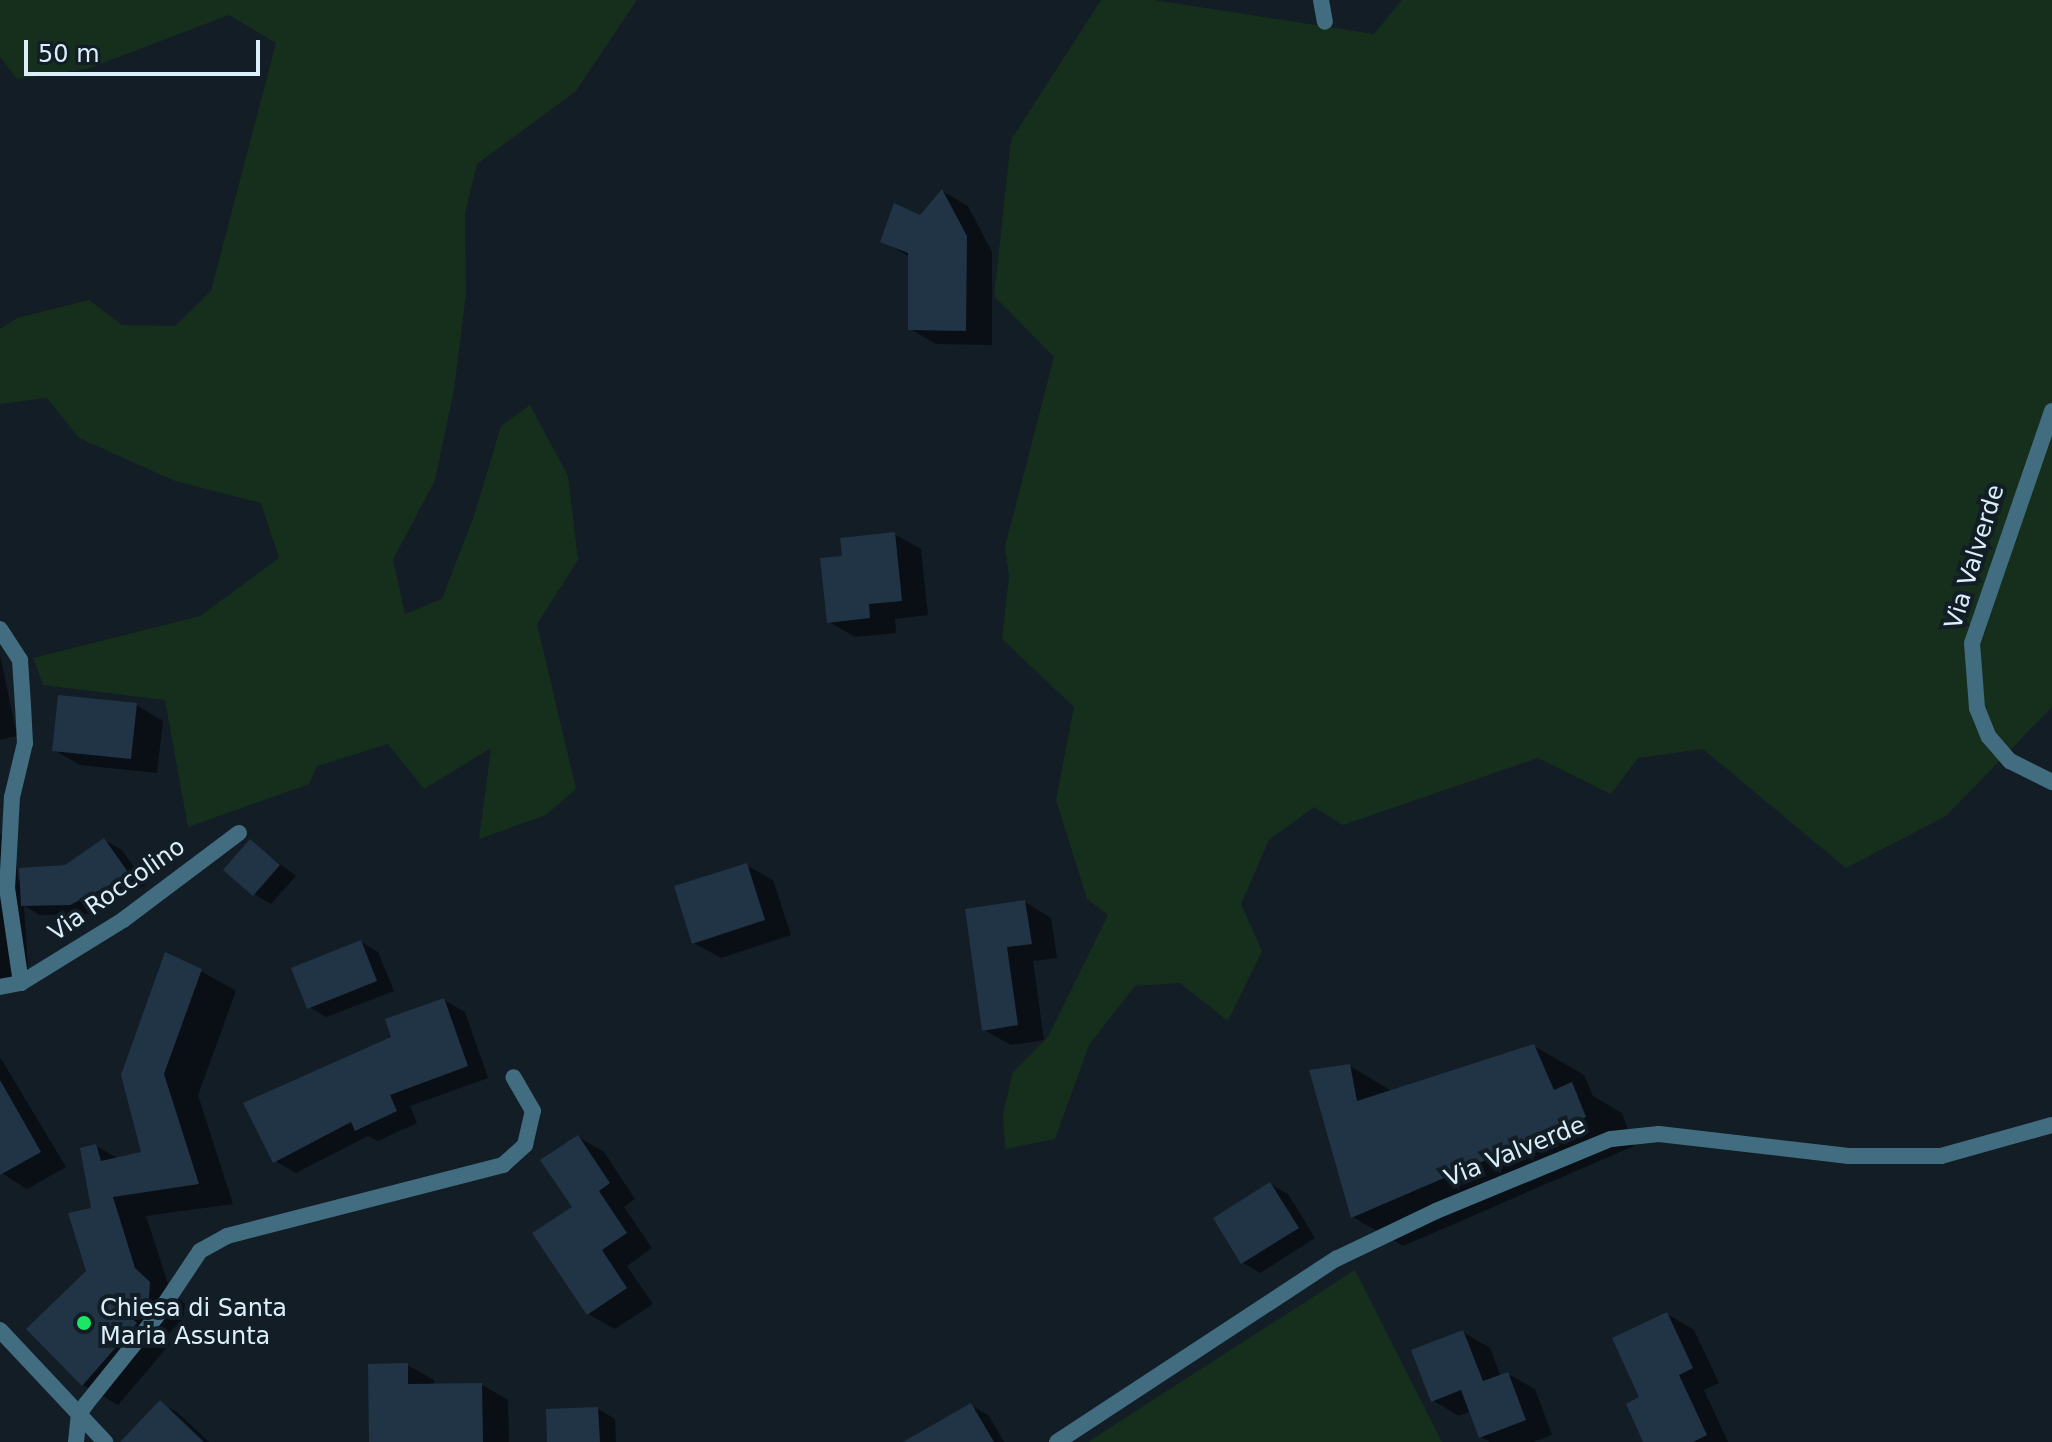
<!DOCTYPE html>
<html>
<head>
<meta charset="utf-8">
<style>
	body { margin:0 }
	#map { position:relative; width:2052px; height:1442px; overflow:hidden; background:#121d26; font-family:"DejaVu Sans",sans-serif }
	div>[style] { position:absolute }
	.green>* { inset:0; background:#162f1c }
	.shadow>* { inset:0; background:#0007 }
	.building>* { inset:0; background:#203445 }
	.street>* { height:16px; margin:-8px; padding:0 8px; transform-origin:8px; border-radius:8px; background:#426d80 }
	.dots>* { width:22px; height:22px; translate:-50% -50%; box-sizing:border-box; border:4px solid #121d26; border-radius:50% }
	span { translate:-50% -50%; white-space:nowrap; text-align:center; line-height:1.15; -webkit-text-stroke:8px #121d26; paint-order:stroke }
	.street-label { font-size:24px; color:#dbeffb }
	.poi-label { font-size:24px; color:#dbeffb }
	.left { translate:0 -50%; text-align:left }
	.scale { position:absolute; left:24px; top:40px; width:236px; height:36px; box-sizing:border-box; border:4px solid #dbeffb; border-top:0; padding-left:10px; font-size:24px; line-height:28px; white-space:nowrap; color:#dbeffb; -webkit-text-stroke:6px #121d26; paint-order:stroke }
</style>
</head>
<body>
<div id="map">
	<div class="green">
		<div style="clip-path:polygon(0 0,637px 0,576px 91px,477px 164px,465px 213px,466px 294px,454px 390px,435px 480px,393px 560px,405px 614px,442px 599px,475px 513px,501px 426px,530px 405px,568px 476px,578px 560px,537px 624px,576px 789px,546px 815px,479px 839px,491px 748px,424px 789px,388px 744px,317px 766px,309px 784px,188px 827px,165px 700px,43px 685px,33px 658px,200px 616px,279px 558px,261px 503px,175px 481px,79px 438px,47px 398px,0 404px,0 329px,17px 318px,89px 300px,122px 325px,175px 326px,211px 291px,276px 43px,229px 15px,87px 69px,17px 79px,0 57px)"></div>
		<div style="clip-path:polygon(1101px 0,1154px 0,1374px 34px,1402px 0,2052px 0,2052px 707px,1946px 816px,1846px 868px,1703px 749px,1638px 758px,1611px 794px,1538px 758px,1343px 825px,1314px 807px,1269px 840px,1241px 904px,1262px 951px,1228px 1021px,1180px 983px,1135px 986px,1089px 1045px,1055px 1139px,1005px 1149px,1003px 1114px,1013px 1072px,1048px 1037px,1108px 915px,1087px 899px,1056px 800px,1074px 707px,1002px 639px,1009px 576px,1005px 547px,1054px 357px,994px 296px,1011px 140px)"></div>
		<div style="clip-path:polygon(1355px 1270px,1442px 1442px,1088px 1442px,1173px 1387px)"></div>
	</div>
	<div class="shadow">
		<div style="clip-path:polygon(942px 191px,968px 206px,992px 252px,992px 345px,936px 344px,910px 329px,910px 257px,882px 241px,920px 217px)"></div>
		<div style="clip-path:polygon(894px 534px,921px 549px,928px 615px,895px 619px,896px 633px,855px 637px,829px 622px,844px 558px)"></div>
		<div style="clip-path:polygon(0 655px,17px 736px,0 740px)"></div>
		<div style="clip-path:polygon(136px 705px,163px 721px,157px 773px,80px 765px,54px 750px)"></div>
		<div style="clip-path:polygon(0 834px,14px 842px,18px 881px,66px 867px,104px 840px,122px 850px,146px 885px,89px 914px,40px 915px,24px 906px,29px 983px,0 986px)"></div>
		<div style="clip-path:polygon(251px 842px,296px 876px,271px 904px,254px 894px)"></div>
		<div style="clip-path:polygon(746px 865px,773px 880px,791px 935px,721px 958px,694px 943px)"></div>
		<div style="clip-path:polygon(1025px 902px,1051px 918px,1057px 958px,1033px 961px,1044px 1040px,1011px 1045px,984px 1030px,968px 911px)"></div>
		<div style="clip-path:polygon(361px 942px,378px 952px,394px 991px,326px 1017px,309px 1007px)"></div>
		<div style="clip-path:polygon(201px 971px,236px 991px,198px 1095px,233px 1204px,146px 1216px,170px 1290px,185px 1304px,183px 1319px,164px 1338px,170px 1344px,118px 1405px,83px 1385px,29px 1329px,88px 1272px,96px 1146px,119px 1159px,143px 1154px,123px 1075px)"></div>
		<div style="clip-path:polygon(444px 1000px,465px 1012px,488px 1078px,410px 1106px,417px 1123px,378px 1141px,368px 1136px,296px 1173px,275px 1161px,394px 1038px)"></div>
		<div style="clip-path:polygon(1534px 1046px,1584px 1075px,1593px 1096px,1622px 1113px,1634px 1146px,1403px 1246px,1353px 1217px,1350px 1066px,1393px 1092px)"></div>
		<div style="clip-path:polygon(0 1057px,66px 1167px,27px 1189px,0 1172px)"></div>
		<div style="clip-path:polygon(578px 1137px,604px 1152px,635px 1199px,624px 1207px,652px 1248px,627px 1266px,653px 1304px,615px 1329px,588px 1314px,575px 1208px)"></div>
		<div style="clip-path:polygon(1270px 1184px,1288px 1194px,1315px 1238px,1260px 1273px,1243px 1263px)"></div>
		<div style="clip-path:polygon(1667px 1314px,1694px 1330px,1719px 1383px,1704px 1390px,1728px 1442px,1646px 1442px,1642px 1398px)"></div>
		<div style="clip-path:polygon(1463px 1332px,1490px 1348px,1501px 1377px,1508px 1374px,1535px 1389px,1552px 1435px,1533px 1442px,1490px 1442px,1481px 1437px,1471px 1411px,1459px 1416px,1432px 1400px)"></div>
		<div style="clip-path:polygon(407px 1365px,434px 1380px,434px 1386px,482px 1385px,508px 1400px,509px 1442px,371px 1442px)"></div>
		<div style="clip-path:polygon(161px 1403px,178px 1413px,209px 1442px,140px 1442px)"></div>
		<div style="clip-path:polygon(971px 1405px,989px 1416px,1004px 1442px,928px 1442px)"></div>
		<div style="clip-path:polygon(598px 1409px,615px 1419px,616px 1442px,549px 1442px)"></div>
	</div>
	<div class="building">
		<div style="clip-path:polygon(942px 189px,967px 236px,966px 331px,908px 330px,908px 253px,880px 242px,894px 203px,920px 215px)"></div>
		<div style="clip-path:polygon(895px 532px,902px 601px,869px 604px,870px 618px,827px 623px,820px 558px,842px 556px,840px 538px)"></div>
		<div style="clip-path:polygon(58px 695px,137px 703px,131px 759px,52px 751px)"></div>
		<div style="clip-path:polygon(104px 838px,130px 875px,70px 905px,21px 906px,19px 868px,65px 865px)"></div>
		<div style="clip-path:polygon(250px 839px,280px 865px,253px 896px,223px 870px)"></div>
		<div style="clip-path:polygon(747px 863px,765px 920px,692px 944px,674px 886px)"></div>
		<div style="clip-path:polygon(1025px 900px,1032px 944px,1007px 947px,1018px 1025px,982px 1031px,965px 909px)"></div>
		<div style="clip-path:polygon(361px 940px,377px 981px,307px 1009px,291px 968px)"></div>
		<div style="clip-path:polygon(165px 952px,202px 969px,164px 1074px,199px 1184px,113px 1197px,135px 1268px,150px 1282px,149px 1299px,130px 1317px,137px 1323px,82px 1386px,26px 1329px,86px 1271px,68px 1213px,91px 1208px,80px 1148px,96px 1144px,101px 1161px,141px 1152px,121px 1075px)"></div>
		<div style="clip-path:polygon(444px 998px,468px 1066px,390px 1095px,397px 1111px,355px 1131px,351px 1122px,273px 1163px,243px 1103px,391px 1037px,385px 1019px)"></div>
		<div style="clip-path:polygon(1534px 1044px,1554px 1090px,1572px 1082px,1586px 1117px,1351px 1218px,1309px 1070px,1350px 1064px,1357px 1101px)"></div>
		<div style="clip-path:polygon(0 1080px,41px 1152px,0 1175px)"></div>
		<div style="clip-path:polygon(578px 1135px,610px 1183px,599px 1191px,627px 1233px,602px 1250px,627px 1288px,587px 1315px,532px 1233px,572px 1207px,540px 1160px)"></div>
		<div style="clip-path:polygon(1270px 1182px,1299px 1228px,1241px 1264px,1213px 1218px)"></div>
		<div style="clip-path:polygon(1667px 1312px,1693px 1368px,1679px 1375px,1707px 1435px,1693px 1442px,1643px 1442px,1626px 1404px,1639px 1397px,1612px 1338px)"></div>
		<div style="clip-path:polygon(1463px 1330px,1483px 1381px,1508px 1372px,1526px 1420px,1479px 1438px,1461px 1390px,1431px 1402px,1411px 1350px)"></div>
		<div style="clip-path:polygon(408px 1363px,408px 1384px,482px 1383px,483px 1442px,369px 1442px,368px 1364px)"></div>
		<div style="clip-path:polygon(160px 1400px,204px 1442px,120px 1442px)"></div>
		<div style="clip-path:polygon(971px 1403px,994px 1442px,903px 1442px)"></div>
		<div style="clip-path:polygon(598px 1407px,600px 1442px,547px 1442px,546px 1409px)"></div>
	</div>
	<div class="street">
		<div style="left:1321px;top:0;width:22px;rotate:80deg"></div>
		<div style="left:2052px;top:411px;width:245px;rotate:109deg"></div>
		<div style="left:1972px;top:643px;width:65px;rotate:85.6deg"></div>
		<div style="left:1977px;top:708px;width:31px;rotate:68deg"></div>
		<div style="left:1989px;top:737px;width:32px;rotate:49deg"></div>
		<div style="left:2010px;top:761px;width:47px;rotate:26.6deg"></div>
		<div style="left:0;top:629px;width:37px;rotate:57deg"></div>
		<div style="left:20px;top:660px;width:45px;rotate:86.2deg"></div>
		<div style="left:23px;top:705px;width:38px;rotate:87deg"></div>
		<div style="left:25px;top:743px;width:56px;rotate:103.5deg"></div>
		<div style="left:12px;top:797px;width:91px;rotate:93.1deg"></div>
		<div style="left:7px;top:888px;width:96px;rotate:81.6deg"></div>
		<div style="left:0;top:987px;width:21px;rotate:-11deg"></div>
		<div style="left:21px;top:983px;width:120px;rotate:-31.7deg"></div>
		<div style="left:123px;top:920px;width:145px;rotate:-36.9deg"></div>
		<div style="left:0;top:1330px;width:154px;rotate:46.8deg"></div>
		<div style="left:76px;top:1442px;width:27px;rotate:-84deg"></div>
		<div style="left:79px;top:1415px;width:13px;rotate:-58deg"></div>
		<div style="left:86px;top:1404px;width:112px;rotate:-51.2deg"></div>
		<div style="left:156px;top:1317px;width:79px;rotate:-56.3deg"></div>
		<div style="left:200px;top:1251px;width:31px;rotate:-29deg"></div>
		<div style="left:227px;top:1236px;width:285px;rotate:-14.4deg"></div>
		<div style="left:503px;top:1165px;width:30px;rotate:-42deg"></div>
		<div style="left:525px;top:1145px;width:35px;rotate:-77deg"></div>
		<div style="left:533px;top:1111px;width:39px;rotate:-120deg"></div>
		<div style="left:1057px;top:1442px;width:334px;rotate:-33.3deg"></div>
		<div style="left:1336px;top:1259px;width:111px;rotate:-25.6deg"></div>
		<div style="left:1436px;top:1211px;width:189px;rotate:-22.4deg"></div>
		<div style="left:1611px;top:1139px;width:48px;rotate:-5.9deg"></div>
		<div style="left:1659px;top:1134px;width:191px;rotate:6.6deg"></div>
		<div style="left:1849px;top:1156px;width:92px"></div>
		<div style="left:1941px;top:1156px;width:115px;rotate:-15.6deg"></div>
	</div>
	<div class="dots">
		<div style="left:84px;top:1323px;background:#1be765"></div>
	</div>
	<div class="street-label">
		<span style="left:1975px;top:557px;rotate:-73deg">Via Valverde</span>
		<span style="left:117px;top:890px;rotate:-35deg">Via Roccolino</span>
		<span style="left:1515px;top:1152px;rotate:-22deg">Via Valverde</span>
	</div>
	<div class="poi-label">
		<span class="left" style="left:100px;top:1323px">Chiesa di Santa<br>Maria Assunta</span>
	</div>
	<div class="scale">50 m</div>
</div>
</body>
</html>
